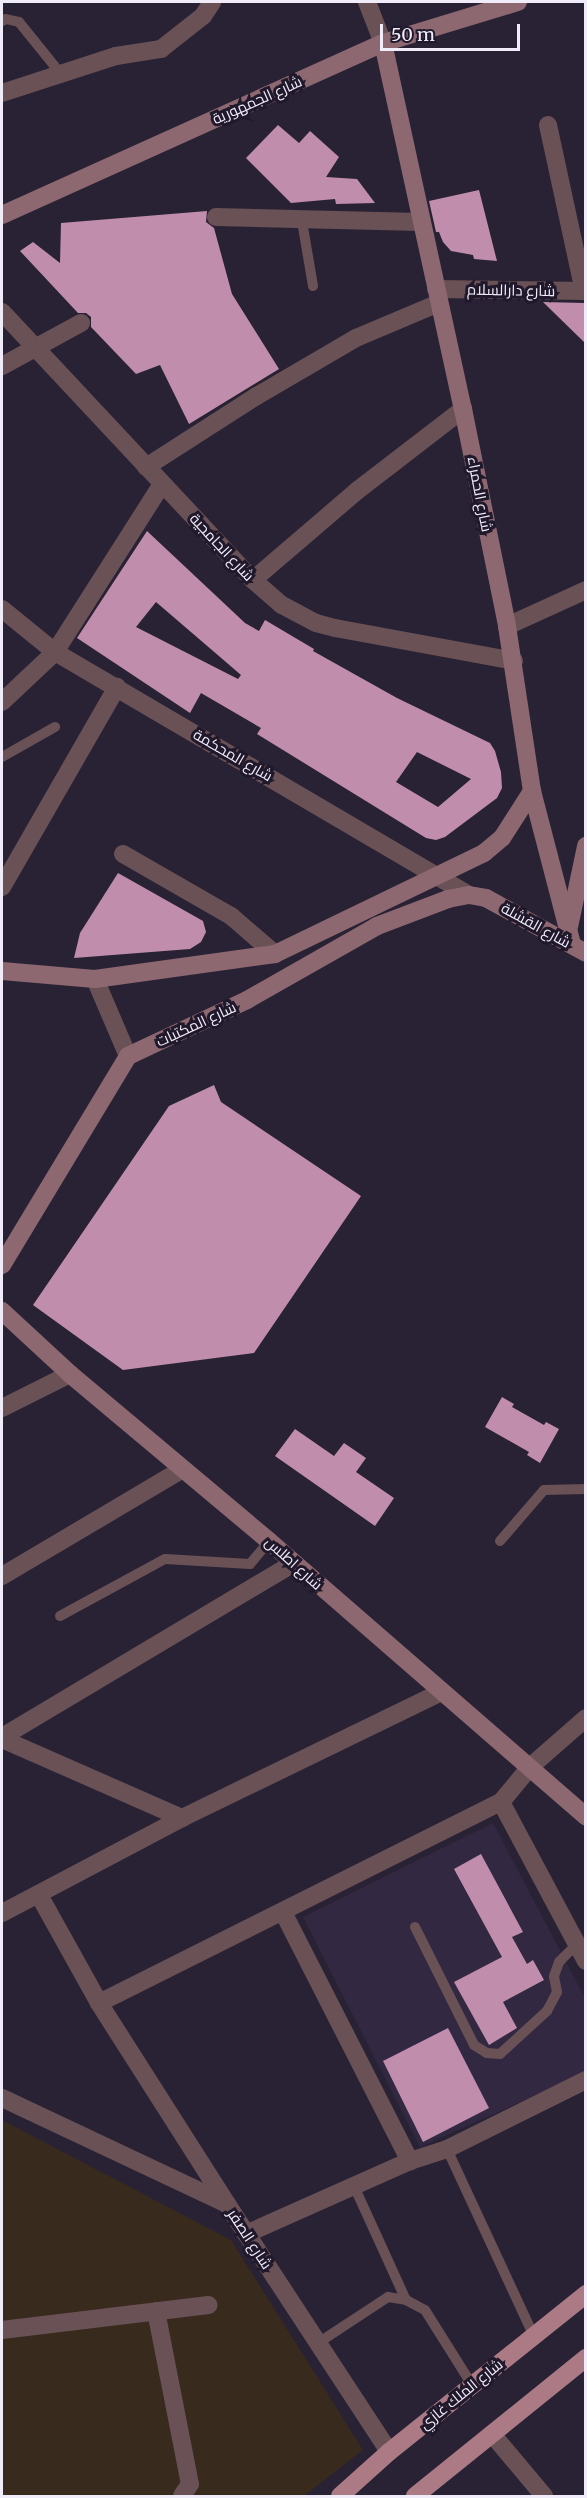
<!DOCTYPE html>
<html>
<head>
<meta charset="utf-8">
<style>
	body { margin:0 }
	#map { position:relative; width:587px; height:2498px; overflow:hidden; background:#292235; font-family:Merriweather,Cairo,serif }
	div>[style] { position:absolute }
	.built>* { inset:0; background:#322842 }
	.medical>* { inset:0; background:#392a1e }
	.building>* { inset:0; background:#c08eac }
	.lane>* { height:10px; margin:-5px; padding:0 5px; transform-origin:5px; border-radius:5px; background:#695155 }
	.street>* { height:18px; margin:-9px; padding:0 9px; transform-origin:9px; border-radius:9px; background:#695155 }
	.secondary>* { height:18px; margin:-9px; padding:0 9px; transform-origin:9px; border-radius:9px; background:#8e6870 }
	.primary>* { height:18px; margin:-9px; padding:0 9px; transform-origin:9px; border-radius:9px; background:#ab7a84 }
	span { translate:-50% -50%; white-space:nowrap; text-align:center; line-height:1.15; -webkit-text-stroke:6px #20182b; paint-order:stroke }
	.street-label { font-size:15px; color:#f1ecfa }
	.frame { position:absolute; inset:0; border:3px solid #f1ecfa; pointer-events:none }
	.scale { position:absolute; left:380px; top:24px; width:140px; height:27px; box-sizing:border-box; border:3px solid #f1ecfa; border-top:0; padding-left:8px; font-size:18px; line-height:21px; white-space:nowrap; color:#f1ecfa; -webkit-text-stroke:4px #20182b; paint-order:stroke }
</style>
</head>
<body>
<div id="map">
	<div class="built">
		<div style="clip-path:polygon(493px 1823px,585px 1998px,585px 2073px,420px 2147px,303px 1917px)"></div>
	</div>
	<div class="medical">
		<div style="clip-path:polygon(2px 2120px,231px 2240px,363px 2450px,304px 2496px,2px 2496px)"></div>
	</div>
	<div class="building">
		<div style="clip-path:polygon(278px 125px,299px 143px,310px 131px,339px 157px,326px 177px,357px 179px,375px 203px,336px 204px,335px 199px,291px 203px,246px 158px)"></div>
		<div style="clip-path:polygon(479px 190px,497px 261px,474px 259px,473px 255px,451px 251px,443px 242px,439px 232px,436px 232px,429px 201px)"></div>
		<div style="clip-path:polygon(207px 211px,206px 222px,214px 228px,232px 294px,279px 369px,189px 424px,160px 365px,136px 374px,91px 327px,91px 317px,86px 313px,78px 313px,20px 251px,33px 242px,60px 263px,61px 223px)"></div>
		<div style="clip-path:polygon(543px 302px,585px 303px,585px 343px)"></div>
		<div style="clip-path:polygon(evenodd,147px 531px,245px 623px,259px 631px,265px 620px,314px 649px,313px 651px,397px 698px,490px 743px,495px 751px,501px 772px,502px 788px,497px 798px,445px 837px,436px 840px,426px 838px,257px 734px,261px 728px,201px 693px,190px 713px,77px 638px,147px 531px,156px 602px,241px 675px,238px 679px,136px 627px,156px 602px,147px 531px,417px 752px,471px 779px,438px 807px,396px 782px,417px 752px)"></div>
		<div style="clip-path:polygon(118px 873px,203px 921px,206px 932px,201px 942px,190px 949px,74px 958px,80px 933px)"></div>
		<div style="clip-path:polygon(214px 1085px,221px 1102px,361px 1196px,254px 1353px,123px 1370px,33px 1305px,169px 1106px)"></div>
		<div style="clip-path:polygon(502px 1397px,514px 1404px,512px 1407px,544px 1425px,546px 1422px,559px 1429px,540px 1463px,527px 1455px,529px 1452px,485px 1427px)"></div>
		<div style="clip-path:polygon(295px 1429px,334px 1456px,344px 1443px,366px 1458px,356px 1472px,394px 1498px,375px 1526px,275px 1456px)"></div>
		<div style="clip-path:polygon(481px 1854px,523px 1932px,512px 1937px,527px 1964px,533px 1960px,544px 1980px,503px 2002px,517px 2028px,489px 2045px,454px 1982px,502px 1957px,454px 1869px)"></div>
		<div style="clip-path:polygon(448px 2028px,489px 2108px,423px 2142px,383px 2061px)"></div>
	</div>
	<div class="lane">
		<div style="left:2px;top:21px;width:4px;rotate:-27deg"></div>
		<div style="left:6px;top:19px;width:13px;rotate:13deg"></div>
		<div style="left:19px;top:22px;width:67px;rotate:51.1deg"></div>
		<div style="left:302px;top:221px;width:66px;rotate:80.4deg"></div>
		<div style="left:2px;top:757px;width:61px;rotate:-29.5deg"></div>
		<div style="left:500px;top:1541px;width:67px;rotate:-49.2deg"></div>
		<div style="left:544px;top:1490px;width:42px;rotate:-1.4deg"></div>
		<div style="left:60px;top:1616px;width:119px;rotate:-28.5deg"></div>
		<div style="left:165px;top:1559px;width:85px;rotate:3.4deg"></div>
		<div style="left:250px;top:1564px;width:30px;rotate:-50deg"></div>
		<div style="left:415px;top:1927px;width:132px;rotate:63.4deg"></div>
		<div style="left:474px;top:2045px;width:15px;rotate:32deg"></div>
		<div style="left:487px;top:2053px;width:13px;rotate:4deg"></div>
		<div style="left:500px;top:2054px;width:64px;rotate:-42.5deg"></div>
		<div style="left:547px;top:2011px;width:21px;rotate:-62deg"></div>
		<div style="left:557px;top:1992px;width:16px;rotate:-101deg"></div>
		<div style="left:554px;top:1976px;width:15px;rotate:-70deg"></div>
		<div style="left:559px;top:1962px;width:25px;rotate:-45deg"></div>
		<div style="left:447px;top:2149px;width:206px;rotate:65.1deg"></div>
		<div style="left:354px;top:2186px;width:125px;rotate:65.5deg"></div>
		<div style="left:318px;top:2343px;width:84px;rotate:-33.3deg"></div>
		<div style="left:388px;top:2297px;width:18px;rotate:9deg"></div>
		<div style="left:406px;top:2300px;width:21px;rotate:28deg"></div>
		<div style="left:425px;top:2310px;width:89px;rotate:57.9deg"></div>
	</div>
	<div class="street">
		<div style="left:367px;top:2px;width:44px;rotate:68.7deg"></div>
		<div style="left:2px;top:93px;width:120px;rotate:-18deg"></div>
		<div style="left:116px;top:56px;width:46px;rotate:-8.8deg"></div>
		<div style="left:161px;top:49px;width:53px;rotate:-38.2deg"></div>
		<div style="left:203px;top:16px;width:17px;rotate:-57deg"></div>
		<div style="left:548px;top:125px;width:170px;rotate:77.8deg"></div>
		<div style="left:216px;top:217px;width:204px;rotate:1.4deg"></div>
		<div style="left:436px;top:289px;width:150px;rotate:0.8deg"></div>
		<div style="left:2px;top:312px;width:367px;rotate:46.9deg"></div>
		<div style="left:253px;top:580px;width:38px;rotate:41deg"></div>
		<div style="left:282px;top:605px;width:38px;rotate:28deg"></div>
		<div style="left:316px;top:623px;width:20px;rotate:15deg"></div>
		<div style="left:335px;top:628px;width:182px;rotate:10.4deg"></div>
		<div style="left:2px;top:366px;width:90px;rotate:-28.6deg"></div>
		<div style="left:146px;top:467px;width:130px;rotate:-32.7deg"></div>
		<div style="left:255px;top:397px;width:117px;rotate:-30.3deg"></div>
		<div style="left:356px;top:338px;width:90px;rotate:-22.9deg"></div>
		<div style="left:253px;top:580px;width:138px;rotate:-40.6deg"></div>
		<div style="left:358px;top:490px;width:133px;rotate:-37.6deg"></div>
		<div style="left:2px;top:609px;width:68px;rotate:39.1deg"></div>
		<div style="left:55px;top:652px;width:480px;rotate:30.4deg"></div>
		<div style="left:507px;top:626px;width:87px;rotate:-24.5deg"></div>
		<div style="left:2px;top:702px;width:73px;rotate:-43.3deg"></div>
		<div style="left:55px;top:652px;width:199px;rotate:-57.5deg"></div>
		<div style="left:123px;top:854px;width:125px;rotate:29.9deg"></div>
		<div style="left:231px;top:916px;width:58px;rotate:40.8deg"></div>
		<div style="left:2px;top:887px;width:231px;rotate:-60.1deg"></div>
		<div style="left:95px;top:979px;width:84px;rotate:66.8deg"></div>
		<div style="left:2px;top:1408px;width:76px;rotate:-26.6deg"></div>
		<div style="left:2px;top:1576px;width:210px;rotate:-30.6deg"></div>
		<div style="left:2px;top:1737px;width:340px;rotate:-30.8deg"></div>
		<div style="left:2px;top:1739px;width:197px;rotate:23.7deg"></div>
		<div style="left:501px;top:1802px;width:180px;rotate:61.9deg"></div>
		<div style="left:39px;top:1895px;width:124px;rotate:60.9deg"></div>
		<div style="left:99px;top:2003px;width:238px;rotate:57.5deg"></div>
		<div style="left:283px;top:1912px;width:280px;rotate:63deg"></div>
		<div style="left:2px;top:1913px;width:204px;rotate:-27.8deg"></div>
		<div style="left:182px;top:1818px;width:288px;rotate:-25.9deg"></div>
		<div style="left:99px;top:2003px;width:449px;rotate:-26.6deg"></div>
		<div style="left:501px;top:1802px;width:45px;rotate:-50.4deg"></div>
		<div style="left:530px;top:1767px;width:74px;rotate:-41.2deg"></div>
		<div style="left:2px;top:2098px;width:249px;rotate:25.2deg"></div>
		<div style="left:227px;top:2204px;width:296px;rotate:56.8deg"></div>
		<div style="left:246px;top:2234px;width:180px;rotate:-24deg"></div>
		<div style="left:410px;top:2161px;width:39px;rotate:-18deg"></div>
		<div style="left:447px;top:2149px;width:155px;rotate:-26.4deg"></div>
		<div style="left:156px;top:2311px;width:176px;rotate:78.9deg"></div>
		<div style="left:190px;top:2484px;width:14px;rotate:124deg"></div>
		<div style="left:2px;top:2330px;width:208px;rotate:-6.9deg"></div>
		<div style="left:492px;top:2434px;width:81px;rotate:50deg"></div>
	</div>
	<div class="secondary">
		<div style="left:383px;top:43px;width:375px;rotate:77.7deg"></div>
		<div style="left:463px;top:409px;width:221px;rotate:78.5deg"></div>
		<div style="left:507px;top:626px;width:167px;rotate:81.4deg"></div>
		<div style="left:532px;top:791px;width:159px;rotate:75.4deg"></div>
		<div style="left:2px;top:215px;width:418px;rotate:-24.3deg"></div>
		<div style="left:383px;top:43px;width:141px;rotate:-16.9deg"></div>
		<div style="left:569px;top:927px;width:83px;rotate:-78.1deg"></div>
		<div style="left:2px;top:971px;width:93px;rotate:4.9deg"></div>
		<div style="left:95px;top:979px;width:182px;rotate:-7.9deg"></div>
		<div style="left:275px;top:954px;width:232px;rotate:-25.8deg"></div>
		<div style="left:484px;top:853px;width:23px;rotate:-40deg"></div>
		<div style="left:502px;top:838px;width:56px;rotate:-57.4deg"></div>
		<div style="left:2px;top:1265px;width:244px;rotate:-58.9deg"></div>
		<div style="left:128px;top:1056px;width:132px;rotate:-25.2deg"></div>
		<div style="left:247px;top:1000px;width:150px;rotate:-29.6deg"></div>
		<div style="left:377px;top:926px;width:76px;rotate:-20.8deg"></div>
		<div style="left:448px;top:899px;width:21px;rotate:-11deg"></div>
		<div style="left:469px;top:895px;width:17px;rotate:10deg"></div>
		<div style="left:486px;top:898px;width:114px;rotate:28.8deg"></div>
		<div style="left:2px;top:1311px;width:93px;rotate:42.8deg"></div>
		<div style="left:70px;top:1374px;width:260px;rotate:40deg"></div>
		<div style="left:269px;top:1541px;width:420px;rotate:41deg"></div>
	</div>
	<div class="primary">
		<div style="left:340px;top:2496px;width:66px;rotate:-41.9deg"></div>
		<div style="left:389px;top:2452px;width:253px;rotate:-38.7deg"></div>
		<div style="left:415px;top:2496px;width:220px;rotate:-38.9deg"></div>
	</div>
	<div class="street-label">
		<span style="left:257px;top:100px;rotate:-24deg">شارع الجمهورية</span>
		<span style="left:511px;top:290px;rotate:1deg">شارع دارالسلام</span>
		<span style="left:480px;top:494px;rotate:79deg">شارع الحمراء</span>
		<span style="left:222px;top:547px;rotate:47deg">شارع الجامجية</span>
		<span style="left:233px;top:755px;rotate:30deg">شارع المحكمة</span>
		<span style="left:536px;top:925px;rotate:29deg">شارع القشلة</span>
		<span style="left:196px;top:1024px;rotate:-25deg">شارع المكتبات</span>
		<span style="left:294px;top:1563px;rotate:42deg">شارع اطلس</span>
		<span style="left:250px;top:2239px;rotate:57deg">شارع الصفر</span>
		<span style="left:461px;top:2394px;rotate:-39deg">شارع الملك غازي</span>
	</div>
	<div class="frame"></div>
	<div class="scale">50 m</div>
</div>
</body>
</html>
